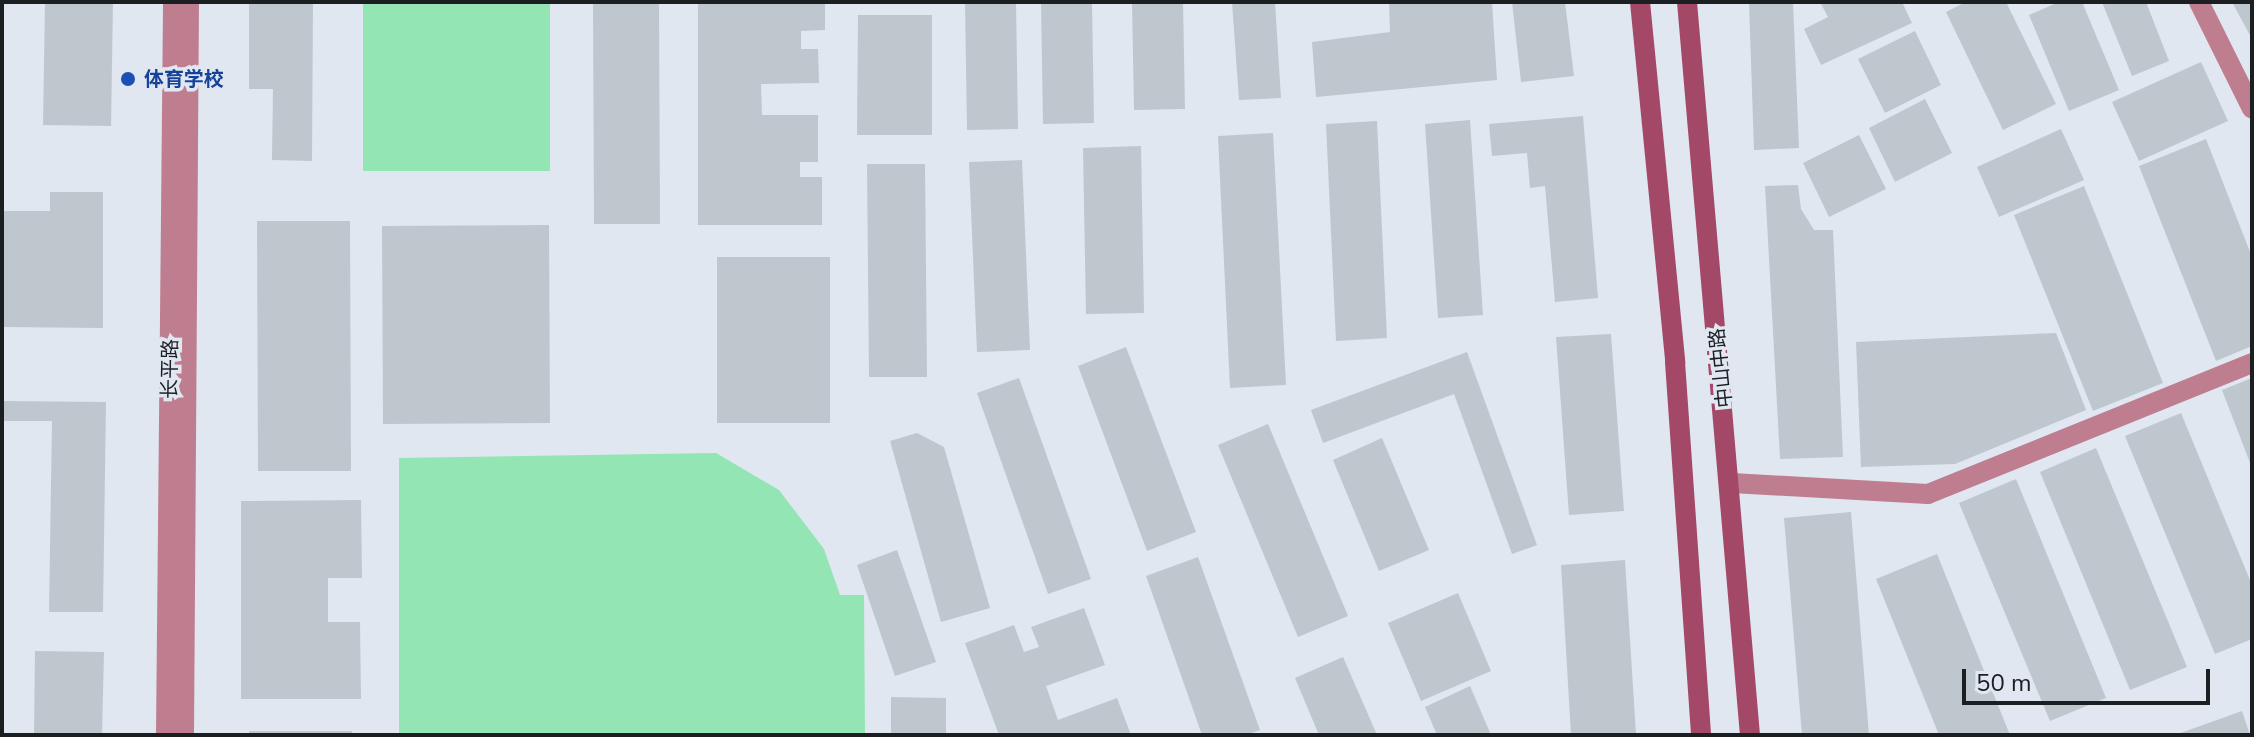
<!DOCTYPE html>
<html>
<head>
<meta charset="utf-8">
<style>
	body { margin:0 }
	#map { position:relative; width:2254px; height:737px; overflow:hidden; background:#e0e7f0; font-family:"Nunito Sans","Noto Sans SC",sans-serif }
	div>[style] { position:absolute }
	.green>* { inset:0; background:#93e5b3 }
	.building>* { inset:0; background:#bec6ce }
	.minor>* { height:20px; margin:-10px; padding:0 10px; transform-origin:10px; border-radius:10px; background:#be7e90 }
	.tertiary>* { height:20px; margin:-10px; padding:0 10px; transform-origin:10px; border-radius:10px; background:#be7e90 }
	.secondary>* { height:20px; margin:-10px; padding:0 10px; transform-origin:10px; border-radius:10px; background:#a44868 }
	.dots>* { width:22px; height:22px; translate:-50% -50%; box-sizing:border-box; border:4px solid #e0e7f0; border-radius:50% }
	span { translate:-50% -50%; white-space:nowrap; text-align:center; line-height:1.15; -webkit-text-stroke:7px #e0e7f0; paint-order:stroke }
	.transit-label { font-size:20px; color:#164399; font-weight:700 }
	.left { translate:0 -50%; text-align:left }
	.street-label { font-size:20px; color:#1c1f22 }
	.frame { position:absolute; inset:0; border:4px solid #1c1f22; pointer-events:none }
	.scale { position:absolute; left:1962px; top:669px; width:248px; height:36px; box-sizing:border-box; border:4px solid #1c1f22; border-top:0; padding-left:10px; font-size:24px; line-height:28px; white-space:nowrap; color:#1c1f22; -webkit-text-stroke:6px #e0e7f0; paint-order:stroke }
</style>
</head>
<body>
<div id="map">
	<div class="green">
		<div style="clip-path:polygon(363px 2px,550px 2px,550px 171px,363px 171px)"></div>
		<div style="clip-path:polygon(716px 453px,779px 490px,824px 549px,840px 595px,864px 595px,865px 735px,399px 735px,399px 458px)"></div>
	</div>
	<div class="building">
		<div style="clip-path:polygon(45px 2px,113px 2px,111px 126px,43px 125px)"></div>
		<div style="clip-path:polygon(249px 2px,313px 2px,312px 161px,272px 160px,273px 89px,249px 89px)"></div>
		<div style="clip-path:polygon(593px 2px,659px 2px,660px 224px,594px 224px)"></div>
		<div style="clip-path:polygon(698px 2px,825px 2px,825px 30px,801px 31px,801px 49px,818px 49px,819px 83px,761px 84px,762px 115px,818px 115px,818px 162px,800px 162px,800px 177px,822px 177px,822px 225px,698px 225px)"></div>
		<div style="clip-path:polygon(965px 2px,1016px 2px,1018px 129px,967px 130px)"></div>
		<div style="clip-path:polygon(1041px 2px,1092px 2px,1094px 123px,1043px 124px)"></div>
		<div style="clip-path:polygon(1132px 2px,1183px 2px,1185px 109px,1134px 110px)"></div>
		<div style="clip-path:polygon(1232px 2px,1275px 2px,1281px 98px,1239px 100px)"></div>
		<div style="clip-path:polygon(1389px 2px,1492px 2px,1497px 80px,1316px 97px,1312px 42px,1390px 32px)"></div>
		<div style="clip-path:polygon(1512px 2px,1565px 2px,1574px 76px,1521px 82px)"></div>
		<div style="clip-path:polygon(1749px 2px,1793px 2px,1799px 148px,1754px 150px)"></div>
		<div style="clip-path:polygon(1820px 2px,1902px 2px,1912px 23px,1821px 65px,1804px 29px,1828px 17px)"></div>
		<div style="clip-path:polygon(1966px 2px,2006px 2px,2056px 104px,2003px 130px,1946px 12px)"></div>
		<div style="clip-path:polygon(2059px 2px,2082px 2px,2119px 90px,2069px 111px,2029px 15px)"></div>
		<div style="clip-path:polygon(2102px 2px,2146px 2px,2169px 61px,2132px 76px)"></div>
		<div style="clip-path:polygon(2232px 2px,2252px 2px,2252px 39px)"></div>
		<div style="clip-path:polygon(858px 15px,932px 15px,932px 135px,857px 135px)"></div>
		<div style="clip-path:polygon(1915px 31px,1941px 85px,1885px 113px,1858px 59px)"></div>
		<div style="clip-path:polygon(2201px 62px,2228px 121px,2139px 161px,2112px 102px)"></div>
		<div style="clip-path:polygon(1925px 99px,1952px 153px,1895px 182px,1869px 128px)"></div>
		<div style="clip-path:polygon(1583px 116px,1598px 298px,1555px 302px,1545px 186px,1530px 188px,1527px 153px,1492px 156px,1489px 124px)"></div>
		<div style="clip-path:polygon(1470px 120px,1483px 315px,1438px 318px,1425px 124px)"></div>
		<div style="clip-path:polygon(1377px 121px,1387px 338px,1336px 341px,1326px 124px)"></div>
		<div style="clip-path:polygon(2061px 129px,2084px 180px,1999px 217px,1977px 167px)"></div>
		<div style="clip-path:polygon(1273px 133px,1286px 385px,1230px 388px,1218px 136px)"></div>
		<div style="clip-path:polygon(1859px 135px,1886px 189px,1829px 217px,1803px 163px)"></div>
		<div style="clip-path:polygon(2206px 139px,2252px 257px,2252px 346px,2216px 361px,2139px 166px)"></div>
		<div style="clip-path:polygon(1141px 146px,1144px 313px,1086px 314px,1083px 148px)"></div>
		<div style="clip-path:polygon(1022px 160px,1030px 350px,977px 352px,969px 162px)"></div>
		<div style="clip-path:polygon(867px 164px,925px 164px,927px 377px,869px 377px)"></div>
		<div style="clip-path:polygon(1798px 185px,1801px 209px,1814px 230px,1833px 230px,1843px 457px,1780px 459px,1765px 186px)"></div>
		<div style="clip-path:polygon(2084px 186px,2163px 383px,2093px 411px,2014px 215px)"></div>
		<div style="clip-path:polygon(50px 192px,103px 192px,103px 328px,2px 327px,2px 211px,50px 211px)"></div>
		<div style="clip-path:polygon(257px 221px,350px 221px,351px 471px,258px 471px)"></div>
		<div style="clip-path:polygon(549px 225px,550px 423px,383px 424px,382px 226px)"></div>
		<div style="clip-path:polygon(717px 257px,830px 257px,830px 423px,717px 423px)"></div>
		<div style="clip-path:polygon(2056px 333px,2086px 410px,1955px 464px,1861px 467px,1856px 342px)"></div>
		<div style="clip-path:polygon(1611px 334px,1624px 511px,1569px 515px,1556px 337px)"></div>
		<div style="clip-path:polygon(1126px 347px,1196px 532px,1147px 551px,1078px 366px)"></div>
		<div style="clip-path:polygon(1467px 352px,1537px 545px,1512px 554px,1454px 394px,1323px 443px,1311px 410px)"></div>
		<div style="clip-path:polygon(1019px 378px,1091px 579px,1048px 594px,977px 393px)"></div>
		<div style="clip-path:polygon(2252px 378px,2252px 468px,2222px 390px)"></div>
		<div style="clip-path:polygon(2px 401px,106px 402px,103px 612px,49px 612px,52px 421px,2px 421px)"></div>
		<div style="clip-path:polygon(2181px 413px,2252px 585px,2252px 639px,2215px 654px,2125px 436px)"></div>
		<div style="clip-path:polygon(1268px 424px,1348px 616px,1298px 637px,1218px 445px)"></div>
		<div style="clip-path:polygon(917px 433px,944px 447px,990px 608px,941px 622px,890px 441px)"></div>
		<div style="clip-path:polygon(1382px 438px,1429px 550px,1379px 571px,1333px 460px)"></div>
		<div style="clip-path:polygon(2096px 448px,2187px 667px,2130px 690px,2040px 472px)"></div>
		<div style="clip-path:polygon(2016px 479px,2106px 698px,2050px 721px,1959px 503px)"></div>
		<div style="clip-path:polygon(361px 500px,362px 578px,328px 578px,328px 622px,360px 622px,361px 699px,241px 699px,241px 501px)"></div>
		<div style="clip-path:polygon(1851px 512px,1869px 735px,1802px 735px,1784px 518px)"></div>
		<div style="clip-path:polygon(897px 550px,936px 662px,895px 676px,857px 565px)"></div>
		<div style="clip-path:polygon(1937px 554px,2010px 735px,1939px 735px,1876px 579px)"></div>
		<div style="clip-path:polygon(1198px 557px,1260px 730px,1246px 735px,1202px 735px,1146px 576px)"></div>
		<div style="clip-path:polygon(1625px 560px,1636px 735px,1571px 735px,1561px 565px)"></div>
		<div style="clip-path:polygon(1458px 593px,1491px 671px,1421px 701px,1388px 623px)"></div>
		<div style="clip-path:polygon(1084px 608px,1105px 665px,1046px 686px,1058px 720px,1117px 698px,1131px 735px,999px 735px,965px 643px,1014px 625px,1024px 652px,1039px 647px,1031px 627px)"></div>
		<div style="clip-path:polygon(35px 651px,104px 652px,102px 735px,34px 735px)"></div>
		<div style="clip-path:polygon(1343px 657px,1377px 735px,1319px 735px,1295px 678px)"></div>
		<div style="clip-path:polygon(1470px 686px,1491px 735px,1437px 735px,1425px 707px)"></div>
		<div style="clip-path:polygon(891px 697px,946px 698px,946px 735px,891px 735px)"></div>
		<div style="clip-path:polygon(2242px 711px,2250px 735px,2175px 735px)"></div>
		<div style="clip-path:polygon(249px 731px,352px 731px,352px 735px,249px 735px)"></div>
	</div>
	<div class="minor">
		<div style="left:2199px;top:2px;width:119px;rotate:63.6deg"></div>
		<div style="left:1732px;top:483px;width:196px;rotate:3.2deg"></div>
		<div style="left:1928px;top:494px;width:349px;rotate:-22deg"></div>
	</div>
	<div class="tertiary">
		<div style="left:166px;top:735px;width:733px;rotate:-89.45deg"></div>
		<div style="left:184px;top:735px;width:733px;rotate:-89.61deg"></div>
	</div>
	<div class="secondary">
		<div style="left:1640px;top:2px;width:362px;rotate:84.4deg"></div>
		<div style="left:1675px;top:362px;width:374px;rotate:86deg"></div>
		<div style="left:1687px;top:2px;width:736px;rotate:85.09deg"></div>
	</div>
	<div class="dots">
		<div style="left:128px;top:79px;background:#1a4fb4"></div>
	</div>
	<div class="transit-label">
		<span class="left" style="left:144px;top:79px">体育学校</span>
	</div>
	<div class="street-label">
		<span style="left:1721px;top:368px;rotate:-96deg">中山中路</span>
		<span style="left:170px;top:369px;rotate:-89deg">长平路</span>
	</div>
	<div class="frame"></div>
	<div class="scale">50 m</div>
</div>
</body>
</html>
